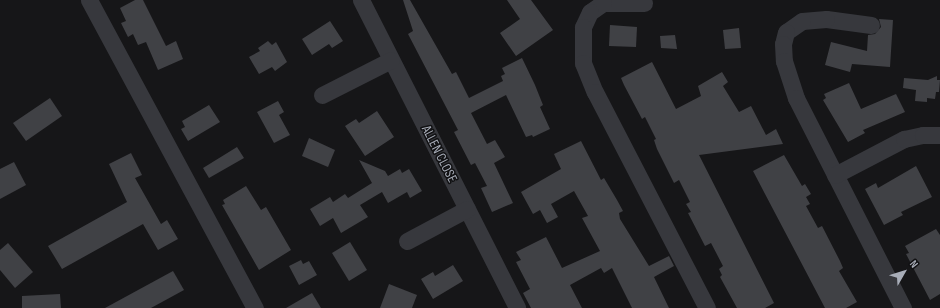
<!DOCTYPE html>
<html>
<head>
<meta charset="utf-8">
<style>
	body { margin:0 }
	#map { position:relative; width:940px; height:308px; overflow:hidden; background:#161618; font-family:"Sofia Sans Condensed",sans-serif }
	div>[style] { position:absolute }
	.building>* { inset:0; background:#404145 }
	.minor>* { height:17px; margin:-8.5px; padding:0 8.5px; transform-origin:8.5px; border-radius:8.5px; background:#37383d }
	span { translate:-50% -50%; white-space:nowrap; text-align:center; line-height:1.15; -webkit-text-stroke:3px #111113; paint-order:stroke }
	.street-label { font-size:14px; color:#a8adb8 }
	.north { position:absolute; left:884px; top:252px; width:40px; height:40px; -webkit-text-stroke:3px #111113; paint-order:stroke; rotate:51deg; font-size:11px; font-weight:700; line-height:16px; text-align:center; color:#a8adb8 }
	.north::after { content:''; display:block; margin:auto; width:14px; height:18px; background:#a8adb8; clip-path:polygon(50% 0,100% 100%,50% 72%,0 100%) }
</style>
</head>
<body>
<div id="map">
	<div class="building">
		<div style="clip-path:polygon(135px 0,143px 0,166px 46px,176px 41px,183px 59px,158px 70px,146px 42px,138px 45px,133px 34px,128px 37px,121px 23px,126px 21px,120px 8px)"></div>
		<div style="clip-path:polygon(403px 0,410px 0,452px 74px,456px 72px,469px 98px,503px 81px,501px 76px,505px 74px,502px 68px,522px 58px,535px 85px,543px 105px,540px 107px,550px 129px,533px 137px,532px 135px,526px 137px,506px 95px,471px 113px,487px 144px,495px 140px,505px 157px,494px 163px,513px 203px,492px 212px,481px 188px,487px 186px,475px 163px,471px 165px,454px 132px,458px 130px,408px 34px,413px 31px)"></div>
		<div style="clip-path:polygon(507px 0,531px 0,553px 30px,516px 56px,500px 33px,520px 19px)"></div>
		<div style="clip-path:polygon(879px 19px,893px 20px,890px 67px,852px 64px,850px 72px,825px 65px,831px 42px,867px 51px,868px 35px,875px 34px,881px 27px)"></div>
		<div style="clip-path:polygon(330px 21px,343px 41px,332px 48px,329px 44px,312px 55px,302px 39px)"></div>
		<div style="clip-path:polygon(610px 25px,637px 27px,636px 47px,609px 46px)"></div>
		<div style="clip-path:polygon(739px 28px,741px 48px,725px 49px,723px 30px)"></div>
		<div style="clip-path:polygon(675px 35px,677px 49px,661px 48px,660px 36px)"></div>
		<div style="clip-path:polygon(268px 41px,272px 45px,276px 42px,287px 62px,275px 71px,272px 67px,259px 74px,249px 57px,260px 51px,258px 48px)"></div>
		<div style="clip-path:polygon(652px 62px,676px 109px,701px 96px,698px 86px,722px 72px,728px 82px,723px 86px,739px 112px,751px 106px,766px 135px,776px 129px,783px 144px,699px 155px,774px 303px,765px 308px,737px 308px,720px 277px,722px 275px,719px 269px,723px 266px,711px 243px,705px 246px,688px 213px,691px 212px,686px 204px,690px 202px,679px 180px,674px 183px,657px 149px,654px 140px,656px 139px,645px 117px,642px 119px,624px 85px,621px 78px)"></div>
		<div style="clip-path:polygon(937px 76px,937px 80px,940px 80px,939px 92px,936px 92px,935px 99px,927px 98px,927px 102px,915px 101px,916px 90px,903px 88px,904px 78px,928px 80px)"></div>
		<div style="clip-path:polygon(849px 83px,861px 109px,896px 94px,905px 112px,863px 130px,865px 133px,848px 142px,823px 100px,826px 98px,824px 94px)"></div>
		<div style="clip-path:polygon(50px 98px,62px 116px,26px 141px,13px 123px)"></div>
		<div style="clip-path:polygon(278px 101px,284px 112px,279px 115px,290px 135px,274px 143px,257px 112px)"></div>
		<div style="clip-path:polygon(209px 105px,220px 122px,188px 141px,181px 129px,185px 127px,182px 121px)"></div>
		<div style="clip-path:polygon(377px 111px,394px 137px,365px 156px,345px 126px,356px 119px,359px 123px)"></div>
		<div style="clip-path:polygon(309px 138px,335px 150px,328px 167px,302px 156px)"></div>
		<div style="clip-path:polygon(581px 141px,601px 180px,604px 178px,617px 200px,623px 211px,619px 213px,620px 219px,649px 266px,669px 256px,674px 266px,654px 277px,669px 308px,632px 308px,612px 268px,604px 273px,601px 268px,570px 285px,582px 308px,531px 308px,523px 293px,530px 289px,516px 262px,521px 260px,516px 252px,546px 237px,562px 268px,600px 251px,582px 218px,588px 216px,574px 191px,551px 204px,558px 217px,547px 223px,540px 210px,533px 214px,521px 192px,561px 169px,554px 154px)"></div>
		<div style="clip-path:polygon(237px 147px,244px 158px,209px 178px,203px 168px)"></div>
		<div style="clip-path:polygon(131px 153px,142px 175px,135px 178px,161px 224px,167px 220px,178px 239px,158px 250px,143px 224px,62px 269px,48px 246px,127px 202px,109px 164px)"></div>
		<div style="clip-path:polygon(784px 155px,802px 186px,805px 184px,811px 194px,806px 197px,810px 204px,806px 206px,818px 228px,822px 226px,840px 261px,843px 268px,839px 271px,857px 302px,846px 308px,825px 308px,753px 171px)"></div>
		<div style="clip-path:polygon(359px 160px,385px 171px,388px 176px,400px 169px,402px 173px,409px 169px,422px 191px,410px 198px,407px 192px,388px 203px,382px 192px,360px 205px,368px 217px,341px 233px,333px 218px,320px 226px,310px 209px,330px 197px,333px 202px,345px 194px,348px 198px,372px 183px)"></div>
		<div style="clip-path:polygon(14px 162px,26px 185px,0 199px,0 169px)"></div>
		<div style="clip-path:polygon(916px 166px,932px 197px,901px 212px,903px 215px,884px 225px,865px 189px,876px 183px,878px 188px)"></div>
		<div style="clip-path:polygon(246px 186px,261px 210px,266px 207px,291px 250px,259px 270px,222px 205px,225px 204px,223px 200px)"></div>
		<div style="clip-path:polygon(936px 229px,940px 235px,940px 294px,930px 300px,906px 254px,909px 253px,905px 246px)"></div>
		<div style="clip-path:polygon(350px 242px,367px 270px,349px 281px,332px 253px)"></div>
		<div style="clip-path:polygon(8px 243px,33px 272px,15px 288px,0 270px,0 250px)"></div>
		<div style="clip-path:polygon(301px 260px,303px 264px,309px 261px,317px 275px,299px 285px,289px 266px)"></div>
		<div style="clip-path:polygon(453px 265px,463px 281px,433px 299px,421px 279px,433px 272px,435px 276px)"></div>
		<div style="clip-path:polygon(173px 271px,184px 290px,151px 308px,105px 308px)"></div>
		<div style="clip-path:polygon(389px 284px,417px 295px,412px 308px,380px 308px)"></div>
		<div style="clip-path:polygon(312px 293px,321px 308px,286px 308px)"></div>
		<div style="clip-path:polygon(60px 294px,61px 308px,22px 308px,22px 296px)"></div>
	</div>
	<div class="minor">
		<div style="left:89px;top:0;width:350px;rotate:61.7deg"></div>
		<div style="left:361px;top:0;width:345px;rotate:63.1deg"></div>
		<div style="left:644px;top:3px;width:41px;rotate:180deg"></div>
		<div style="left:603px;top:3px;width:16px;rotate:145deg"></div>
		<div style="left:590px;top:12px;width:17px;rotate:115deg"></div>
		<div style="left:583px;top:27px;width:36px;rotate:90deg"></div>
		<div style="left:583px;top:63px;width:31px;rotate:68deg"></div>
		<div style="left:595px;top:92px;width:243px;rotate:62.6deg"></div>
		<div style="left:871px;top:25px;width:45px;rotate:-172.4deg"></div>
		<div style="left:826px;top:19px;width:24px;rotate:175deg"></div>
		<div style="left:802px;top:21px;width:19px;rotate:145deg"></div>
		<div style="left:786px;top:32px;width:12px;rotate:104deg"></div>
		<div style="left:783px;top:44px;width:17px;rotate:87deg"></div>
		<div style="left:784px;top:61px;width:39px;rotate:72deg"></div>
		<div style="left:796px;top:98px;width:236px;rotate:63deg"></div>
		<div style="left:322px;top:95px;width:77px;rotate:-26.9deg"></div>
		<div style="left:835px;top:175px;width:78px;rotate:-27.6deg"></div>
		<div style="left:904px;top:139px;width:19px;rotate:-12deg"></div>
		<div style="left:923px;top:135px;width:17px"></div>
		<div style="left:407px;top:241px;width:68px;rotate:-28.1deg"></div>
	</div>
	<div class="street-label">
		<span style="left:439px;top:154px;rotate:63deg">ALLEN CLOSE</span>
	</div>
	<div class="north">N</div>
</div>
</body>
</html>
